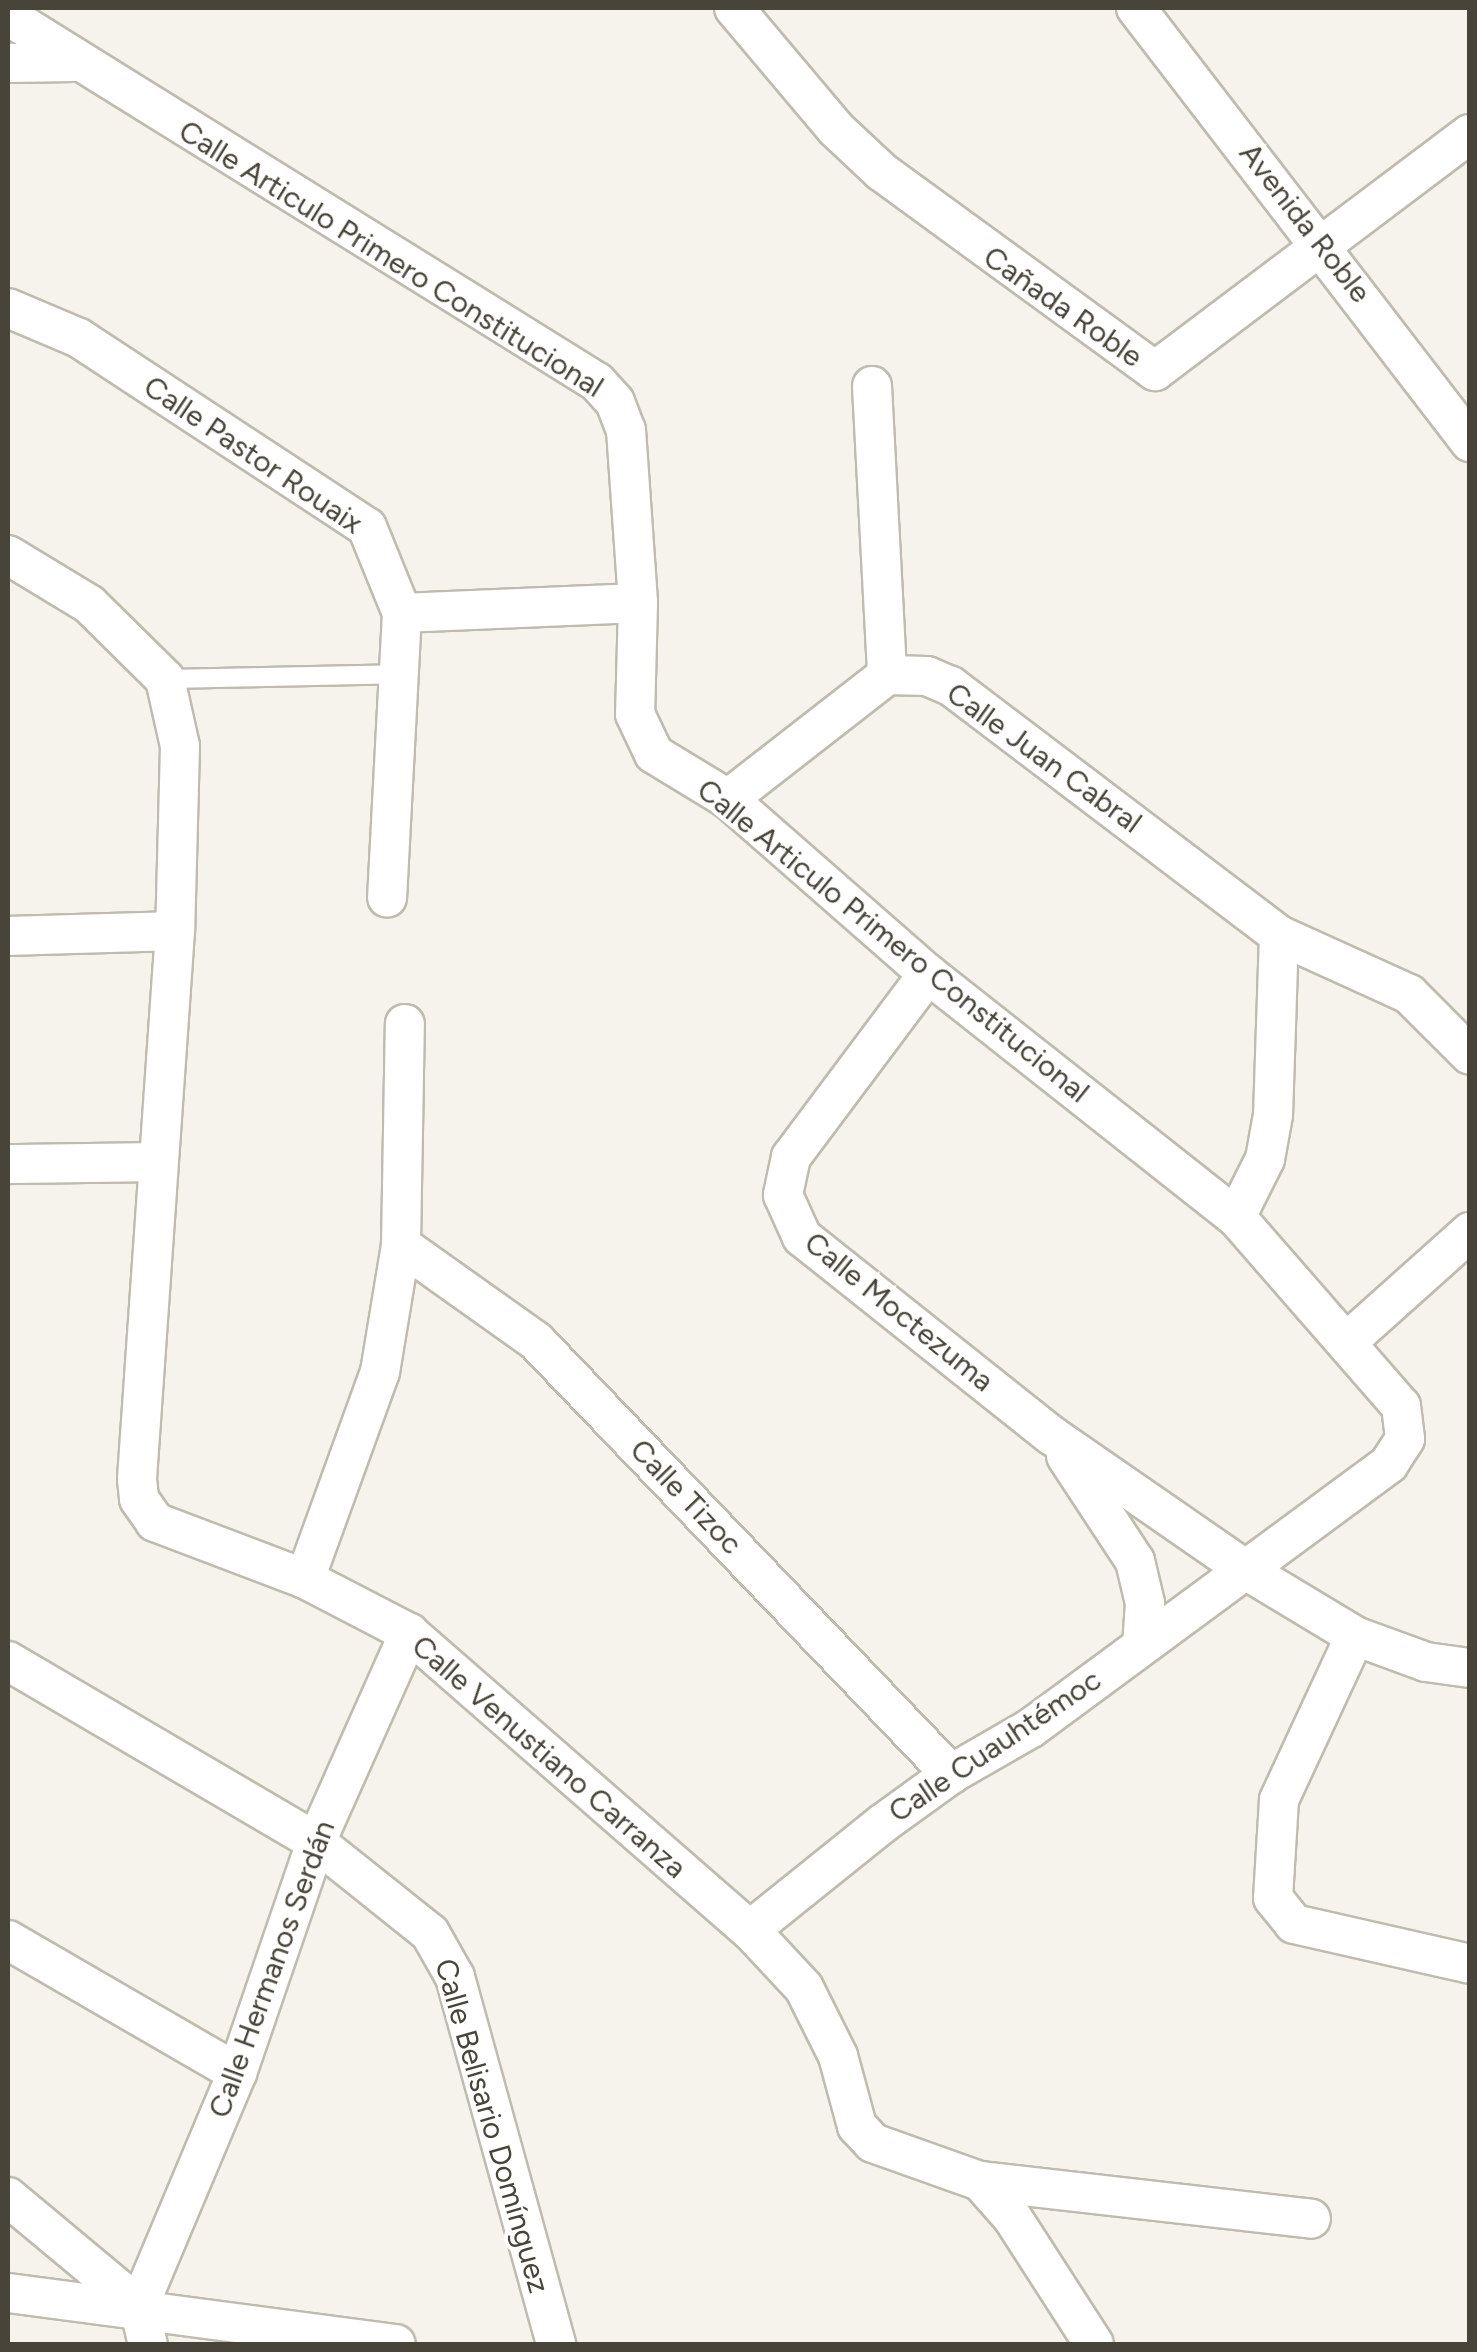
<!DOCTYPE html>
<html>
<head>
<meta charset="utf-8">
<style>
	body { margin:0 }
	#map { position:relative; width:1477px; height:2352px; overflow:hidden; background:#f5f3ec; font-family:Figtree,sans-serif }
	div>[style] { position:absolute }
	.roads { filter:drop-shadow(2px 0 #c0bbaf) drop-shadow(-2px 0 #c0bbaf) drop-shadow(0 2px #c0bbaf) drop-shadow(0 -2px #c0bbaf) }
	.lane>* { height:18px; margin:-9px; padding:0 9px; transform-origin:9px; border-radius:9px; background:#fff }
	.street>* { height:38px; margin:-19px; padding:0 19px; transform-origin:19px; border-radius:19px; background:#fff }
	span { translate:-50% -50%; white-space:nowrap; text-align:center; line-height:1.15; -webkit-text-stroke:8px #fff; paint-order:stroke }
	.street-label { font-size:30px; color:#49443a }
	.frame { position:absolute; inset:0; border:10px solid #49443a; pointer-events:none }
</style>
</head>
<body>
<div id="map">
	<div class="roads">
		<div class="lane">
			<div style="left:165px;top:679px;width:235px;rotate:-1.2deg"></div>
		</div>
		<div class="street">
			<div style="left:734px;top:8px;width:158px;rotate:49.9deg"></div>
			<div style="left:836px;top:129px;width:63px;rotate:43.1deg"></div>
			<div style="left:882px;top:172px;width:338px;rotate:36.1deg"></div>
			<div style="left:1155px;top:371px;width:394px;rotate:-37deg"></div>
			<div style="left:1136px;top:8px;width:548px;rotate:52.42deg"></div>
			<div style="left:8px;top:16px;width:693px;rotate:31.86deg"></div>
			<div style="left:597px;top:382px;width:27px;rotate:48deg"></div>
			<div style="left:615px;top:402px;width:30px;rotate:69deg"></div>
			<div style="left:626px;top:430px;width:173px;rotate:86deg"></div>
			<div style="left:638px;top:603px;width:111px;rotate:91.5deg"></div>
			<div style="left:635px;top:714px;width:44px;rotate:64.6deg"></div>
			<div style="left:654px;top:754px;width:87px;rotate:31.3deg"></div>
			<div style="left:728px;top:799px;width:266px;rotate:41.2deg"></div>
			<div style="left:928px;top:974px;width:392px;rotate:38.3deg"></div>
			<div style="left:1236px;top:1217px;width:251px;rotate:48.9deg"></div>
			<div style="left:1401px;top:1406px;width:33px;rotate:83deg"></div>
			<div style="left:1405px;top:1439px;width:30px;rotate:123deg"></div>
			<div style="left:1389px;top:1464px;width:445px;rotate:143.6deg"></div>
			<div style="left:1031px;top:1728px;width:92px;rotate:150.1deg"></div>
			<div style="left:951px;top:1774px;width:85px;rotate:144.1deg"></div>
			<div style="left:882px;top:1824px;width:169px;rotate:141.2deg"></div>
			<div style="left:8px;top:63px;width:66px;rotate:-0.9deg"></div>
			<div style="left:8px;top:308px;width:77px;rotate:22.9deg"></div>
			<div style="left:79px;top:338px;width:344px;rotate:33.3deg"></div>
			<div style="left:367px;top:527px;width:93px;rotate:67.9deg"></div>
			<div style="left:402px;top:613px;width:285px;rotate:93deg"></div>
			<div style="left:872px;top:386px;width:289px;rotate:87deg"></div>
			<div style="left:8px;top:555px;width:95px;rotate:31.2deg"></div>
			<div style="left:89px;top:604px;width:107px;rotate:44.6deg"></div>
			<div style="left:165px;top:679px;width:69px;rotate:77.4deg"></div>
			<div style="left:180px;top:746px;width:185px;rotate:91.5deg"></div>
			<div style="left:175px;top:931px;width:549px;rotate:93.97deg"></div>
			<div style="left:137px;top:1479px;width:20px;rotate:84deg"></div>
			<div style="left:139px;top:1499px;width:28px;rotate:55deg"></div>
			<div style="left:155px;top:1522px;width:160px;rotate:20.8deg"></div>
			<div style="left:305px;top:1579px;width:117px;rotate:27.4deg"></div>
			<div style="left:409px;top:1633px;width:452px;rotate:41.1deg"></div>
			<div style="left:750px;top:1930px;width:79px;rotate:47deg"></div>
			<div style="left:804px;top:1988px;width:76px;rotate:63.4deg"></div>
			<div style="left:838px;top:2056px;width:73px;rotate:74.8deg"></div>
			<div style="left:857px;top:2126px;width:23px;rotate:47deg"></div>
			<div style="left:873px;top:2143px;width:114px;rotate:19.6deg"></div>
			<div style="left:980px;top:2181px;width:333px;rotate:6.5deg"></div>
			<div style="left:402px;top:613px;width:236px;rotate:-2.4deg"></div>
			<div style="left:887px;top:675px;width:40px;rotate:1.4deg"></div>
			<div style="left:927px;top:676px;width:26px;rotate:23deg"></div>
			<div style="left:951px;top:686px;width:412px;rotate:37.2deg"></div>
			<div style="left:1279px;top:935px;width:180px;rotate:91.9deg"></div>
			<div style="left:1273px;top:1115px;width:45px;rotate:100.3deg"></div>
			<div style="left:1265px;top:1159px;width:65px;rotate:116.6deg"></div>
			<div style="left:728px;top:799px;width:202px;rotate:-37.9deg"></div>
			<div style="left:1279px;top:935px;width:143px;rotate:24.4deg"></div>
			<div style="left:1409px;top:994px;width:86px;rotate:45deg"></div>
			<div style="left:8px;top:936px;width:167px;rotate:-1.7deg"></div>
			<div style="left:928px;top:974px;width:229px;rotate:126.8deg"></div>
			<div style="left:791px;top:1157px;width:39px;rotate:102deg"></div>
			<div style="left:783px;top:1195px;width:46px;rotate:65.7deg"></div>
			<div style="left:802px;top:1237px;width:318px;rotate:38.5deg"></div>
			<div style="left:1051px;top:1435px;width:241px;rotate:34.7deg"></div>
			<div style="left:1249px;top:1572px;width:124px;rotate:31.1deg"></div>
			<div style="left:1355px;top:1636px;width:76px;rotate:20.1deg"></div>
			<div style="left:1426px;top:1662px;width:44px;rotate:7.8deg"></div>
			<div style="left:8px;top:1164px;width:150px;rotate:-0.8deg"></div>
			<div style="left:401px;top:1245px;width:166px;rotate:35.4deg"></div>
			<div style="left:536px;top:1341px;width:600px;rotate:46.22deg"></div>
			<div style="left:1348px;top:1341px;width:164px;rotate:-41.8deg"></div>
			<div style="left:1066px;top:1456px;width:126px;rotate:56.7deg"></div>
			<div style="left:1135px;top:1561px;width:43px;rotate:76.6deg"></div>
			<div style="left:1145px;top:1603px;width:39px;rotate:94deg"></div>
			<div style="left:305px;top:1579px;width:220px;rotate:-70.1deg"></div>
			<div style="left:380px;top:1372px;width:129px;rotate:-80.6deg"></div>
			<div style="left:401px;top:1245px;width:221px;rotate:-89deg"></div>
			<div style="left:1355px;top:1636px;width:181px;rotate:114.9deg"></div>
			<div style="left:1279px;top:1800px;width:98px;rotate:93.5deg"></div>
			<div style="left:1273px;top:1898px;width:33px;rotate:51deg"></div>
			<div style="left:1294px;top:1924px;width:180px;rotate:12.8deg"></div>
			<div style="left:8px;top:1661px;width:357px;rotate:30.4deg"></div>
			<div style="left:316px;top:1842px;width:146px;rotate:38.6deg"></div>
			<div style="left:430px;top:1933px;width:51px;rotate:60.4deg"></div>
			<div style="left:455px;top:1977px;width:381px;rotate:74.6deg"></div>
			<div style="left:8px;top:1940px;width:265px;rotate:30.1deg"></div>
			<div style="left:980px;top:2181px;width:48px;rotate:48.4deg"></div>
			<div style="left:1012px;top:2217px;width:151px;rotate:57.2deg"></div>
			<div style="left:8px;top:2197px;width:170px;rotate:39.8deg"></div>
			<div style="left:8px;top:2293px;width:391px;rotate:7.5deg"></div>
			<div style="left:139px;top:2306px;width:253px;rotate:-67.2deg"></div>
			<div style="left:237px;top:2073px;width:244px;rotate:-71.1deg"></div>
			<div style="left:316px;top:1842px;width:229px;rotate:-66deg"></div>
			<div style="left:139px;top:2306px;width:39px;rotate:77deg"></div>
		</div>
	</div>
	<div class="street-label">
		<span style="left:1305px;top:223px;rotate:52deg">Avenida Roble</span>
		<span style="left:391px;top:259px;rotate:32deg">Calle Articulo Primero Constitucional</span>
		<span style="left:1063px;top:307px;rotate:35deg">Cañada Roble</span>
		<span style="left:253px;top:455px;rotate:34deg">Calle Pastor Rouaix</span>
		<span style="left:1044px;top:758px;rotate:36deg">Calle Juan Cabral</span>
		<span style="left:893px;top:941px;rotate:39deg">Calle Articulo Primero Constitucional</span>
		<span style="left:899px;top:1312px;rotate:39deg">Calle Moctezuma</span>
		<span style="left:686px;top:1497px;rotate:46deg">Calle Tizoc</span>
		<span style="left:995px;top:1746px;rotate:-34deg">Calle Cuauhtémoc</span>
		<span style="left:549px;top:1757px;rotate:41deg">Calle Venustiano Carranza</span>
		<span style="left:272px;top:1969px;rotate:-70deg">Calle Hermanos Serdán</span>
		<span style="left:492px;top:2126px;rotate:74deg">Calle Belisario Domínguez</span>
	</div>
	<div class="frame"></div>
</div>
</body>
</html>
